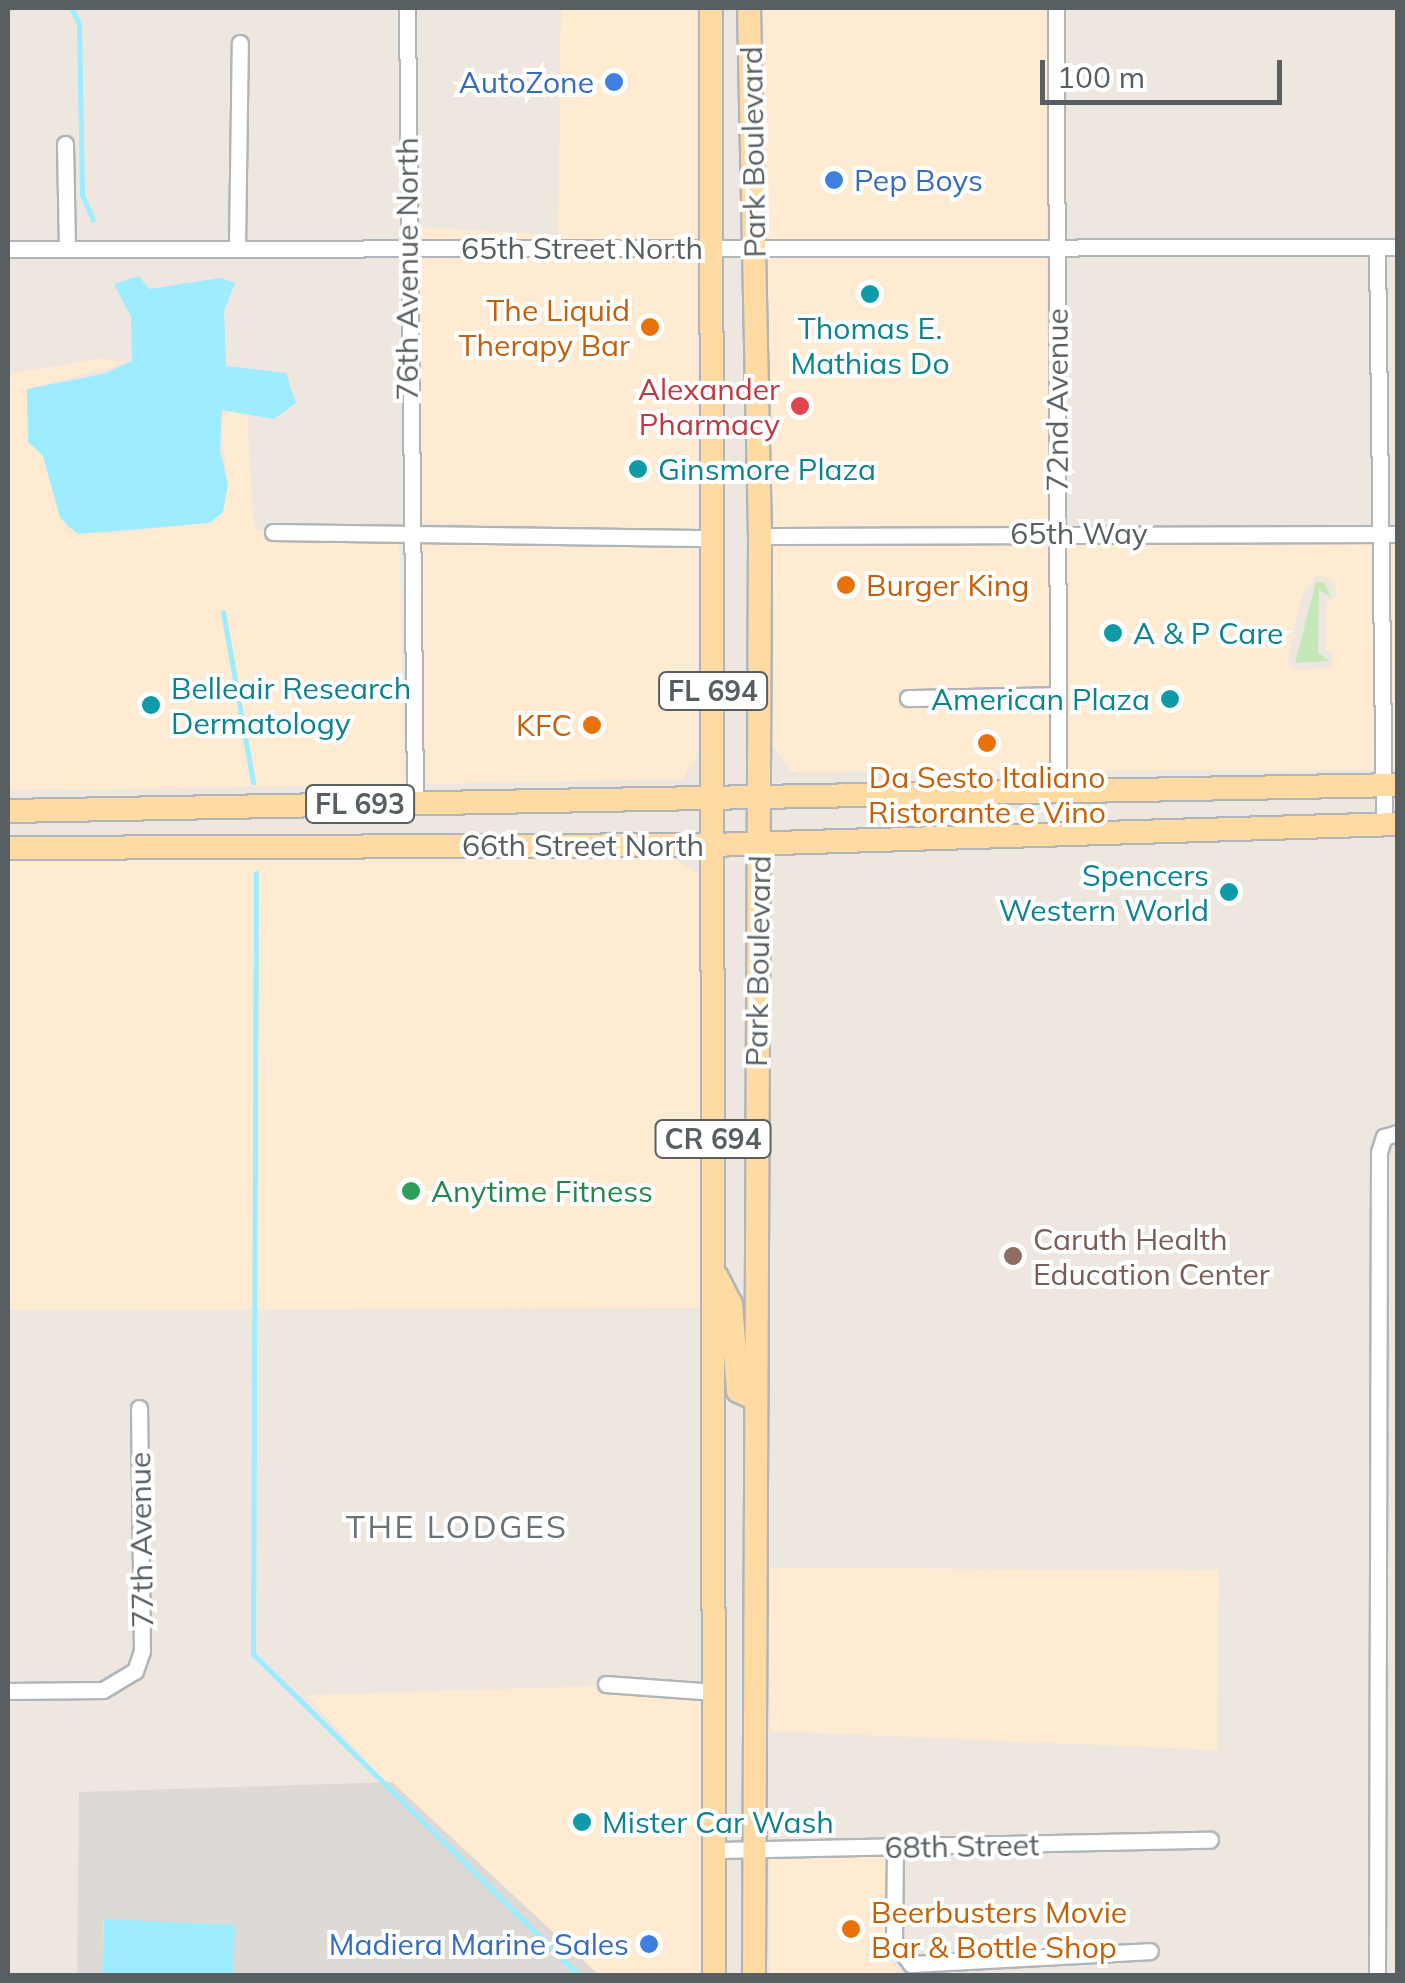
<!DOCTYPE html>
<html>
<head>
<meta charset="utf-8">
<style>
	body { margin:0 }
	#map { position:relative; width:1405px; height:1983px; overflow:hidden; background:#ede7df; font-family:Mulish,sans-serif }
	div>[style] { position:absolute }
	.commercial>* { inset:0; background:#ffead2 }
	.industrial>* { inset:0; background:#ddd9d4 }
	.green>* { inset:0; background:#c4e8b8 }
	.water>* { inset:0; background:#9decff }
	.stream>* { height:5px; margin:-2.5px; padding:0 2.5px; transform-origin:2.5px; border-radius:2.5px; background:#9decff }
	.roads { filter:drop-shadow(2px 0 #b0b5b9) drop-shadow(-2px 0 #b0b5b9) drop-shadow(0 2px #b0b5b9) drop-shadow(0 -2px #b0b5b9) }
	.minor>* { height:15px; margin:-7.5px; padding:0 7.5px; transform-origin:7.5px; border-radius:7.5px; background:#fff }
	.primary>* { height:22px; margin:-11px; padding:0 11px; transform-origin:11px; border-radius:11px; background:#ffdaa2 }
	.dots>* { width:28px; height:28px; translate:-50% -50%; box-sizing:border-box; border:5px solid #fff; border-radius:50% }
	span { translate:-50% -50%; white-space:nowrap; text-align:center; line-height:1.15; -webkit-text-stroke:8px #fff; paint-order:stroke }
	.shield-label span { padding:2px 8px; background:#fff; border:2px solid; border-radius:8px; -webkit-text-stroke-width:0 }
	.shield-label { font-size:28px; color:#585f62; font-weight:700 }
	.shop-label { font-size:30px; color:#366cbe }
	.right { translate:-100% -50%; text-align:right }
	.left { translate:0 -50%; text-align:left }
	.street-label { font-size:30px; color:#585f62 }
	.food-label { font-size:30px; color:#c56008 }
	.culture-label { font-size:30px; color:#0d838f }
	.health-label { font-size:30px; color:#be3a42 }
	.leisure-label { font-size:30px; color:#27864d }
	.education-label { font-size:30px; color:#785e54 }
	.neighbourhood-label { font-size:32px; color:#697174; letter-spacing:2.5px }
	.frame { position:absolute; inset:0; border:10px solid #585f62; pointer-events:none }
	.scale { position:absolute; left:1040px; top:60px; width:242px; height:45px; box-sizing:border-box; border:5px solid #585f62; border-top:0; padding-left:12px; font-size:30px; line-height:35px; white-space:nowrap; color:#585f62; -webkit-text-stroke:8px #fff; paint-order:stroke }
</style>
</head>
<body>
<div id="map">
	<div class="commercial">
		<div style="clip-path:polygon(561px 8px,697px 8px,697px 240px,418px 240px,419px 227px,558px 235px)"></div>
		<div style="clip-path:polygon(762px 8px,1047px 8px,1047px 239px,765px 240px)"></div>
		<div style="clip-path:polygon(1047px 256px,1048px 525px,770px 527px,765px 257px)"></div>
		<div style="clip-path:polygon(417px 257px,697px 257px,698px 529px,417px 523px)"></div>
		<div style="clip-path:polygon(102px 358px,127px 363px,27px 389px,28px 442px,43px 456px,67px 529px,111px 534px,211px 522px,228px 485px,220px 419px,232px 408px,247px 414px,254px 530px,264px 531px,264px 540px,399px 540px,405px 784px,8px 791px,8px 374px)"></div>
		<div style="clip-path:polygon(418px 540px,698px 546px,698px 752px,683px 779px,423px 784px)"></div>
		<div style="clip-path:polygon(1048px 541px,1049px 687px,898px 690px,899px 706px,1049px 703px,1049px 771px,791px 772px,770px 741px,770px 544px)"></div>
		<div style="clip-path:polygon(evenodd,1067px 541px,1372px 542px,1374px 770px,1068px 771px,1067px 541px,1316px 575px,1332px 579px,1338px 595px,1326px 603px,1326px 650px,1334px 655px,1330px 668px,1295px 670px,1287px 661px,1302px 596px,1316px 575px)"></div>
		<div style="clip-path:polygon(1391px 542px,1398px 542px,1397px 770px,1393px 770px)"></div>
		<div style="clip-path:polygon(666px 853px,702px 877px,704px 1308px,8px 1310px,8px 859px)"></div>
		<div style="clip-path:polygon(769px 1568px,1219px 1570px,1217px 1750px,770px 1731px)"></div>
		<div style="clip-path:polygon(597px 1686px,597px 1692px,703px 1699px,702px 1975px,599px 1975px,387px 1783px,306px 1695px)"></div>
		<div style="clip-path:polygon(886px 1854px,885px 1942px,897px 1975px,770px 1975px,770px 1857px)"></div>
	</div>
	<div class="industrial">
		<div style="clip-path:polygon(392px 1782px,599px 1975px,233px 1975px,234px 1925px,103px 1920px,102px 1975px,77px 1976px,79px 1792px)"></div>
	</div>
	<div class="green">
		<div style="clip-path:polygon(1316px 582px,1324px 582px,1331px 597px,1319px 590px,1318px 653px,1330px 661px,1295px 663px)"></div>
	</div>
	<div class="water">
		<div style="clip-path:polygon(139px 276px,149px 289px,220px 278px,235px 283px,224px 311px,226px 366px,286px 373px,296px 403px,274px 419px,222px 410px,220px 451px,228px 485px,223px 512px,210px 523px,78px 534px,60px 518px,43px 456px,28px 442px,27px 389px,103px 374px,132px 361px,131px 317px,114px 284px)"></div>
		<div style="clip-path:polygon(104px 1919px,235px 1925px,233px 1975px,102px 1975px)"></div>
	</div>
	<div class="stream">
		<div style="left:71px;top:8px;width:17px;rotate:62deg"></div>
		<div style="left:79px;top:23px;width:172px;rotate:89deg"></div>
		<div style="left:82px;top:195px;width:27px;rotate:66deg"></div>
		<div style="left:223px;top:612px;width:173px;rotate:80deg"></div>
		<div style="left:256px;top:873px;width:781px;rotate:90.22deg"></div>
		<div style="left:253px;top:1654px;width:459px;rotate:44.6deg"></div>
	</div>
	<div class="roads">
		<div class="minor">
			<div style="left:407px;top:8px;width:795px;rotate:89.42deg"></div>
			<div style="left:1056px;top:8px;width:784px;rotate:89.85deg"></div>
			<div style="left:65px;top:144px;width:105px;rotate:88.9deg"></div>
			<div style="left:237px;top:247px;width:204px;rotate:-89.2deg"></div>
			<div style="left:1377px;top:247px;width:578px;rotate:89.31deg"></div>
			<div style="left:8px;top:249px;width:1390px;rotate:-0.08deg"></div>
			<div style="left:273px;top:532px;width:441px;rotate:0.8deg"></div>
			<div style="left:760px;top:536px;width:638px;rotate:-0.18deg"></div>
			<div style="left:908px;top:698px;width:150px;rotate:-1.1deg"></div>
			<div style="left:606px;top:1684px;width:109px;rotate:4.2deg"></div>
			<div style="left:8px;top:1691px;width:95px;rotate:-0.6deg"></div>
			<div style="left:103px;top:1690px;width:37px;rotate:-31deg"></div>
			<div style="left:135px;top:1671px;width:21px;rotate:-71deg"></div>
			<div style="left:142px;top:1651px;width:243px;rotate:-90.7deg"></div>
			<div style="left:895px;top:1846px;width:96px;rotate:90.6deg"></div>
			<div style="left:894px;top:1942px;width:28px;rotate:52deg"></div>
			<div style="left:911px;top:1964px;width:239px;rotate:-3.1deg"></div>
			<div style="left:714px;top:1850px;width:496px;rotate:-1.2deg"></div>
			<div style="left:1377px;top:1976px;width:824px;rotate:-89.86deg"></div>
			<div style="left:1379px;top:1152px;width:16px;rotate:-72deg"></div>
			<div style="left:1384px;top:1137px;width:15px;rotate:-16deg"></div>
		</div>
		<div class="primary">
			<div style="left:711px;top:8px;width:1968px;rotate:89.91deg"></div>
			<div style="left:749px;top:8px;width:528px;rotate:88.81deg"></div>
			<div style="left:760px;top:536px;width:1440px;rotate:90.24deg"></div>
			<div style="left:8px;top:811px;width:1390px;rotate:-1.07deg"></div>
			<div style="left:8px;top:848px;width:703px;rotate:-0.24deg"></div>
			<div style="left:711px;top:845px;width:687px;rotate:-1.75deg"></div>
			<div style="left:717px;top:1277px;width:30px;rotate:63deg"></div>
			<div style="left:731px;top:1304px;width:87px;rotate:85.4deg"></div>
			<div style="left:738px;top:1391px;width:17px;rotate:24deg"></div>
		</div>
	</div>
	<div class="dots">
		<div style="left:614px;top:82px;background:#3f7fe0"></div>
		<div style="left:834px;top:180px;background:#3f7fe0"></div>
		<div style="left:870px;top:294px;background:#0f9aa8"></div>
		<div style="left:650px;top:327px;background:#e8710a"></div>
		<div style="left:800px;top:406px;background:#e0444e"></div>
		<div style="left:638px;top:469px;background:#0f9aa8"></div>
		<div style="left:846px;top:585px;background:#e8710a"></div>
		<div style="left:1113px;top:633px;background:#0f9aa8"></div>
		<div style="left:1170px;top:699px;background:#0f9aa8"></div>
		<div style="left:151px;top:705px;background:#0f9aa8"></div>
		<div style="left:592px;top:725px;background:#e8710a"></div>
		<div style="left:987px;top:743px;background:#e8710a"></div>
		<div style="left:1229px;top:892px;background:#0f9aa8"></div>
		<div style="left:411px;top:1191px;background:#2e9e5b"></div>
		<div style="left:1013px;top:1256px;background:#8d6e63"></div>
		<div style="left:582px;top:1822px;background:#0f9aa8"></div>
		<div style="left:851px;top:1929px;background:#e8710a"></div>
		<div style="left:649px;top:1944px;background:#3f7fe0"></div>
	</div>
	<div class="shield-label">
		<span style="left:713px;top:691px">FL 694</span>
		<span style="left:360px;top:804px">FL 693</span>
		<span style="left:713px;top:1139px">CR 694</span>
	</div>
	<div class="shop-label">
		<span class="right" style="left:594px;top:82px">AutoZone</span>
		<span class="left" style="left:854px;top:180px">Pep Boys</span>
		<span class="right" style="left:629px;top:1944px">Madiera Marine Sales</span>
	</div>
	<div class="street-label">
		<span style="left:753px;top:152px;rotate:-91deg">Park Boulevard</span>
		<span style="left:582px;top:248px">65th Street North</span>
		<span style="left:407px;top:269px;rotate:-90deg">76th Avenue North</span>
		<span style="left:1057px;top:400px;rotate:-90deg">72nd Avenue</span>
		<span style="left:1079px;top:533px">65th Way</span>
		<span style="left:583px;top:845px">66th Street North</span>
		<span style="left:758px;top:961px;rotate:-89deg">Park Boulevard</span>
		<span style="left:141px;top:1540px;rotate:-91deg">77th Avenue</span>
		<span style="left:962px;top:1846px;rotate:-1deg">68th Street</span>
	</div>
	<div class="food-label">
		<span class="right" style="left:630px;top:327px">The Liquid<br>Therapy Bar</span>
		<span class="left" style="left:866px;top:585px">Burger King</span>
		<span class="right" style="left:572px;top:725px">KFC</span>
		<span style="left:987px;top:794px">Da Sesto Italiano<br>Ristorante e Vino</span>
		<span class="left" style="left:871px;top:1929px">Beerbusters Movie<br>Bar &amp; Bottle Shop</span>
	</div>
	<div class="culture-label">
		<span style="left:870px;top:345px">Thomas E.<br>Mathias Do</span>
		<span class="left" style="left:658px;top:469px">Ginsmore Plaza</span>
		<span class="left" style="left:1133px;top:633px">A &amp; P Care</span>
		<span class="left" style="left:171px;top:705px">Belleair Research<br>Dermatology</span>
		<span class="right" style="left:1150px;top:699px">American Plaza</span>
		<span class="right" style="left:1209px;top:892px">Spencers<br>Western World</span>
		<span class="left" style="left:602px;top:1822px">Mister Car Wash</span>
	</div>
	<div class="health-label">
		<span class="right" style="left:780px;top:406px">Alexander<br>Pharmacy</span>
	</div>
	<div class="leisure-label">
		<span class="left" style="left:431px;top:1191px">Anytime Fitness</span>
	</div>
	<div class="education-label">
		<span class="left" style="left:1033px;top:1256px">Caruth Health<br>Education Center</span>
	</div>
	<div class="neighbourhood-label">
		<span style="left:457px;top:1526px">THE LODGES</span>
	</div>
	<div class="frame"></div>
	<div class="scale">100 m</div>
</div>
</body>
</html>
